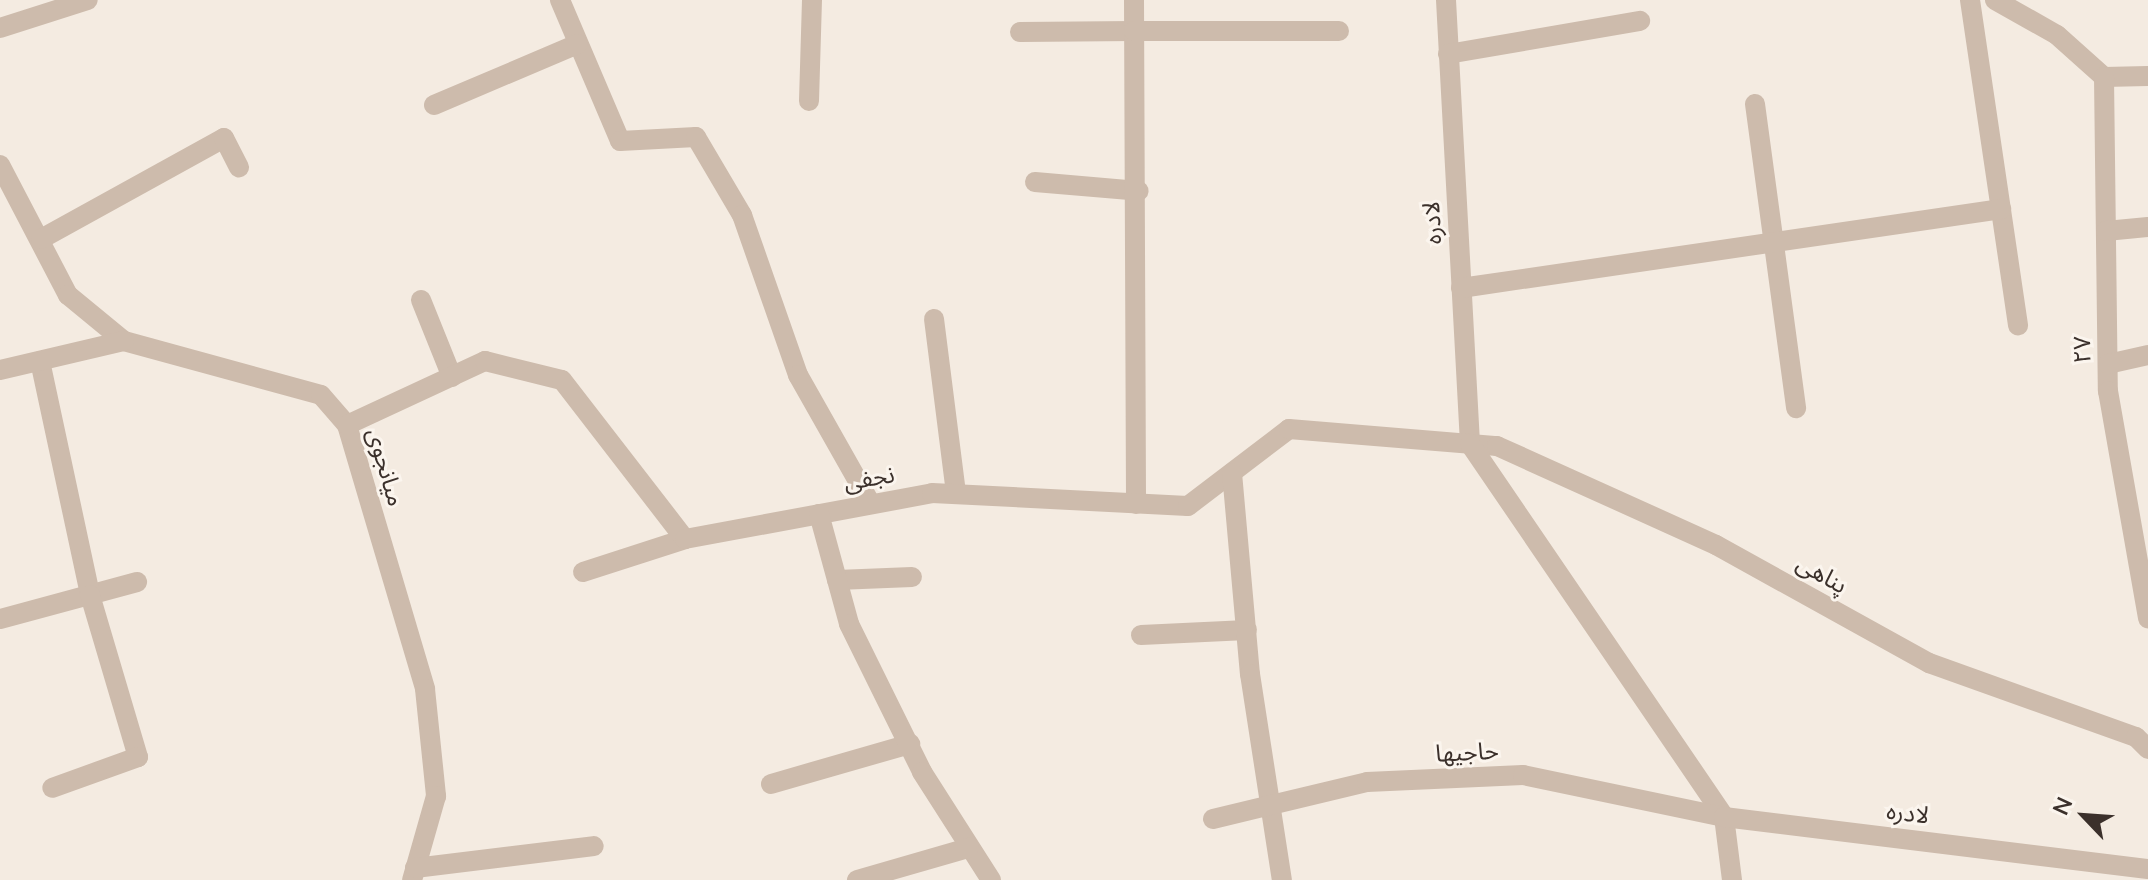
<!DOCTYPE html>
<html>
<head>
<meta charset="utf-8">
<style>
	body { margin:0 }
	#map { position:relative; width:2148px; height:880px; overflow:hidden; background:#f4ebe1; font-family:Mulish,"Noto Sans Arabic",sans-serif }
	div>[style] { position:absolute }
	.service>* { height:20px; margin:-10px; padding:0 10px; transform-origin:10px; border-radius:10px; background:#cdbbac }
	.minor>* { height:20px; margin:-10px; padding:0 10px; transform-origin:10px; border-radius:10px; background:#cdbbac }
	span { translate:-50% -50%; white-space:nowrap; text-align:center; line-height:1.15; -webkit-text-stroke:6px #fbf5ee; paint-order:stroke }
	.street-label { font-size:24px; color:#3b302b }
	.north { position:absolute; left:2044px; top:776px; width:80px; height:80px; -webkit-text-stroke:6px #fbf5ee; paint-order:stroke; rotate:295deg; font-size:22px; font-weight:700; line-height:32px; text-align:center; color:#3b302b }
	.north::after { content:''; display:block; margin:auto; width:28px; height:36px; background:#3b302b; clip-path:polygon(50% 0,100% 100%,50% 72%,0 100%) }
</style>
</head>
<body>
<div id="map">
	<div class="service">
		<div style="left:1020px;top:32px;width:114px;rotate:-0.5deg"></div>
		<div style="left:1035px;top:182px;width:104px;rotate:4.9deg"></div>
		<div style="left:421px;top:300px;width:83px;rotate:68.1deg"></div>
		<div style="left:583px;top:572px;width:107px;rotate:-17.9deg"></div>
		<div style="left:837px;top:580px;width:75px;rotate:-2.3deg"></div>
		<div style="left:0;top:619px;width:142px;rotate:-15.1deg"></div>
		<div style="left:1141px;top:635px;width:106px;rotate:-2.7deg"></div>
		<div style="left:771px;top:784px;width:145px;rotate:-16.1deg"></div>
	</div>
	<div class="minor">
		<div style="left:560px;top:0;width:153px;rotate:66.9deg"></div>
		<div style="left:620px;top:141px;width:76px;rotate:-3deg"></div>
		<div style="left:696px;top:137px;width:91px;rotate:59.5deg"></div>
		<div style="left:742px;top:215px;width:170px;rotate:70.7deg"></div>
		<div style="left:798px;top:375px;width:148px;rotate:60.5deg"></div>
		<div style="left:1134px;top:0;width:504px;rotate:89.77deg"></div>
		<div style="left:1446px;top:0;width:445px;rotate:86.9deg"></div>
		<div style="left:1970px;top:0;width:329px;rotate:81.6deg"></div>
		<div style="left:1995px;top:0;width:71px;rotate:29.4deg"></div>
		<div style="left:2057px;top:35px;width:63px;rotate:41.8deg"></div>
		<div style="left:2104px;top:77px;width:44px;rotate:-1.3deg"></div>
		<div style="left:0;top:28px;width:92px;rotate:-17.7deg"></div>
		<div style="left:1134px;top:31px;width:205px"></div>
		<div style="left:1448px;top:54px;width:195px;rotate:-9.8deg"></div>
		<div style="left:2104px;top:77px;width:314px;rotate:89.3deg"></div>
		<div style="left:2108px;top:391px;width:231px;rotate:80deg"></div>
		<div style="left:809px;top:101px;width:101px;rotate:-88.3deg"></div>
		<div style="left:1755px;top:104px;width:307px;rotate:82.3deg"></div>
		<div style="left:434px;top:105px;width:156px;rotate:-23deg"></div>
		<div style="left:0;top:165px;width:147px;rotate:62.4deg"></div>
		<div style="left:68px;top:295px;width:72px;rotate:39.4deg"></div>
		<div style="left:124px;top:341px;width:204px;rotate:15.3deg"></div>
		<div style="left:321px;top:395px;width:40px;rotate:49deg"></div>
		<div style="left:347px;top:425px;width:275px;rotate:73.5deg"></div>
		<div style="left:425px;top:689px;width:108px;rotate:84.1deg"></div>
		<div style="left:436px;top:796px;width:87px;rotate:105.9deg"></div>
		<div style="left:2106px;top:231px;width:42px;rotate:-5.4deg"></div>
		<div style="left:41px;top:239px;width:209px;rotate:-28.9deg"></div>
		<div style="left:224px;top:138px;width:33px;rotate:63deg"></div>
		<div style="left:1461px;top:288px;width:546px;rotate:-8.32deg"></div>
		<div style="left:934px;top:319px;width:176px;rotate:82.8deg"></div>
		<div style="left:40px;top:361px;width:239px;rotate:77.9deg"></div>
		<div style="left:90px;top:595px;width:169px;rotate:73.5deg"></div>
		<div style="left:138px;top:757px;width:91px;rotate:160.2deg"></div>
		<div style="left:2108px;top:364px;width:41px;rotate:-12.7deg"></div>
		<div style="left:0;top:370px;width:127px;rotate:-13.2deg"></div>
		<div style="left:347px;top:425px;width:152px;rotate:-24.9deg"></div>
		<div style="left:485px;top:361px;width:79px;rotate:13.9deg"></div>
		<div style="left:562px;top:380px;width:201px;rotate:52.3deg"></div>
		<div style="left:685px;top:539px;width:251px;rotate:-10.5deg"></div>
		<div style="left:932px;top:493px;width:256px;rotate:2.9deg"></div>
		<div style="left:1188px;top:506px;width:127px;rotate:-37.3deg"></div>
		<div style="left:1289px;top:429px;width:209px;rotate:4.7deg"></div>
		<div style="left:1497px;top:446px;width:240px;rotate:24.3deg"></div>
		<div style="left:1716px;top:545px;width:244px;rotate:29deg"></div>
		<div style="left:1929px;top:663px;width:220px;rotate:19.7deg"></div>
		<div style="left:2136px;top:737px;width:17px;rotate:45deg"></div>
		<div style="left:1470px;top:444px;width:451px;rotate:55.7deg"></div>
		<div style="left:1232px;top:473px;width:202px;rotate:84.9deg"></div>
		<div style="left:1250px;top:674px;width:208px;rotate:81.2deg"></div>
		<div style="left:819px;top:514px;width:114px;rotate:74.7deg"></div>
		<div style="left:849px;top:624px;width:165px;rotate:63.7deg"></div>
		<div style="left:922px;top:772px;width:128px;rotate:57.4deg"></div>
		<div style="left:1213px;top:819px;width:158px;rotate:-13.5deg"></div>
		<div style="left:1367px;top:782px;width:156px;rotate:-2.6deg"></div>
		<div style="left:1523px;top:775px;width:205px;rotate:11.8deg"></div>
		<div style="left:415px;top:868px;width:180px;rotate:-7deg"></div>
		<div style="left:857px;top:880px;width:116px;rotate:-16.1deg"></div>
		<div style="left:1732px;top:880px;width:64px;rotate:-97.2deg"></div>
		<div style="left:1724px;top:817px;width:427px;rotate:7deg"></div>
	</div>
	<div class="street-label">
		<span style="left:1432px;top:223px;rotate:-93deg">لادره</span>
		<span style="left:2082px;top:350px;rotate:-91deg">۲۷</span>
		<span style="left:386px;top:467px;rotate:74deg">میانجوی</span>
		<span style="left:869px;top:478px;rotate:-10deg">نجفی</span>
		<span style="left:1822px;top:574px;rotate:29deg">پناهی</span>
		<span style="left:1467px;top:752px;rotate:-3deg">حاجیها</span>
		<span style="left:1908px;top:813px;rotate:7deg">لادره</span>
	</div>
	<div class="north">N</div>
</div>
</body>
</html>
